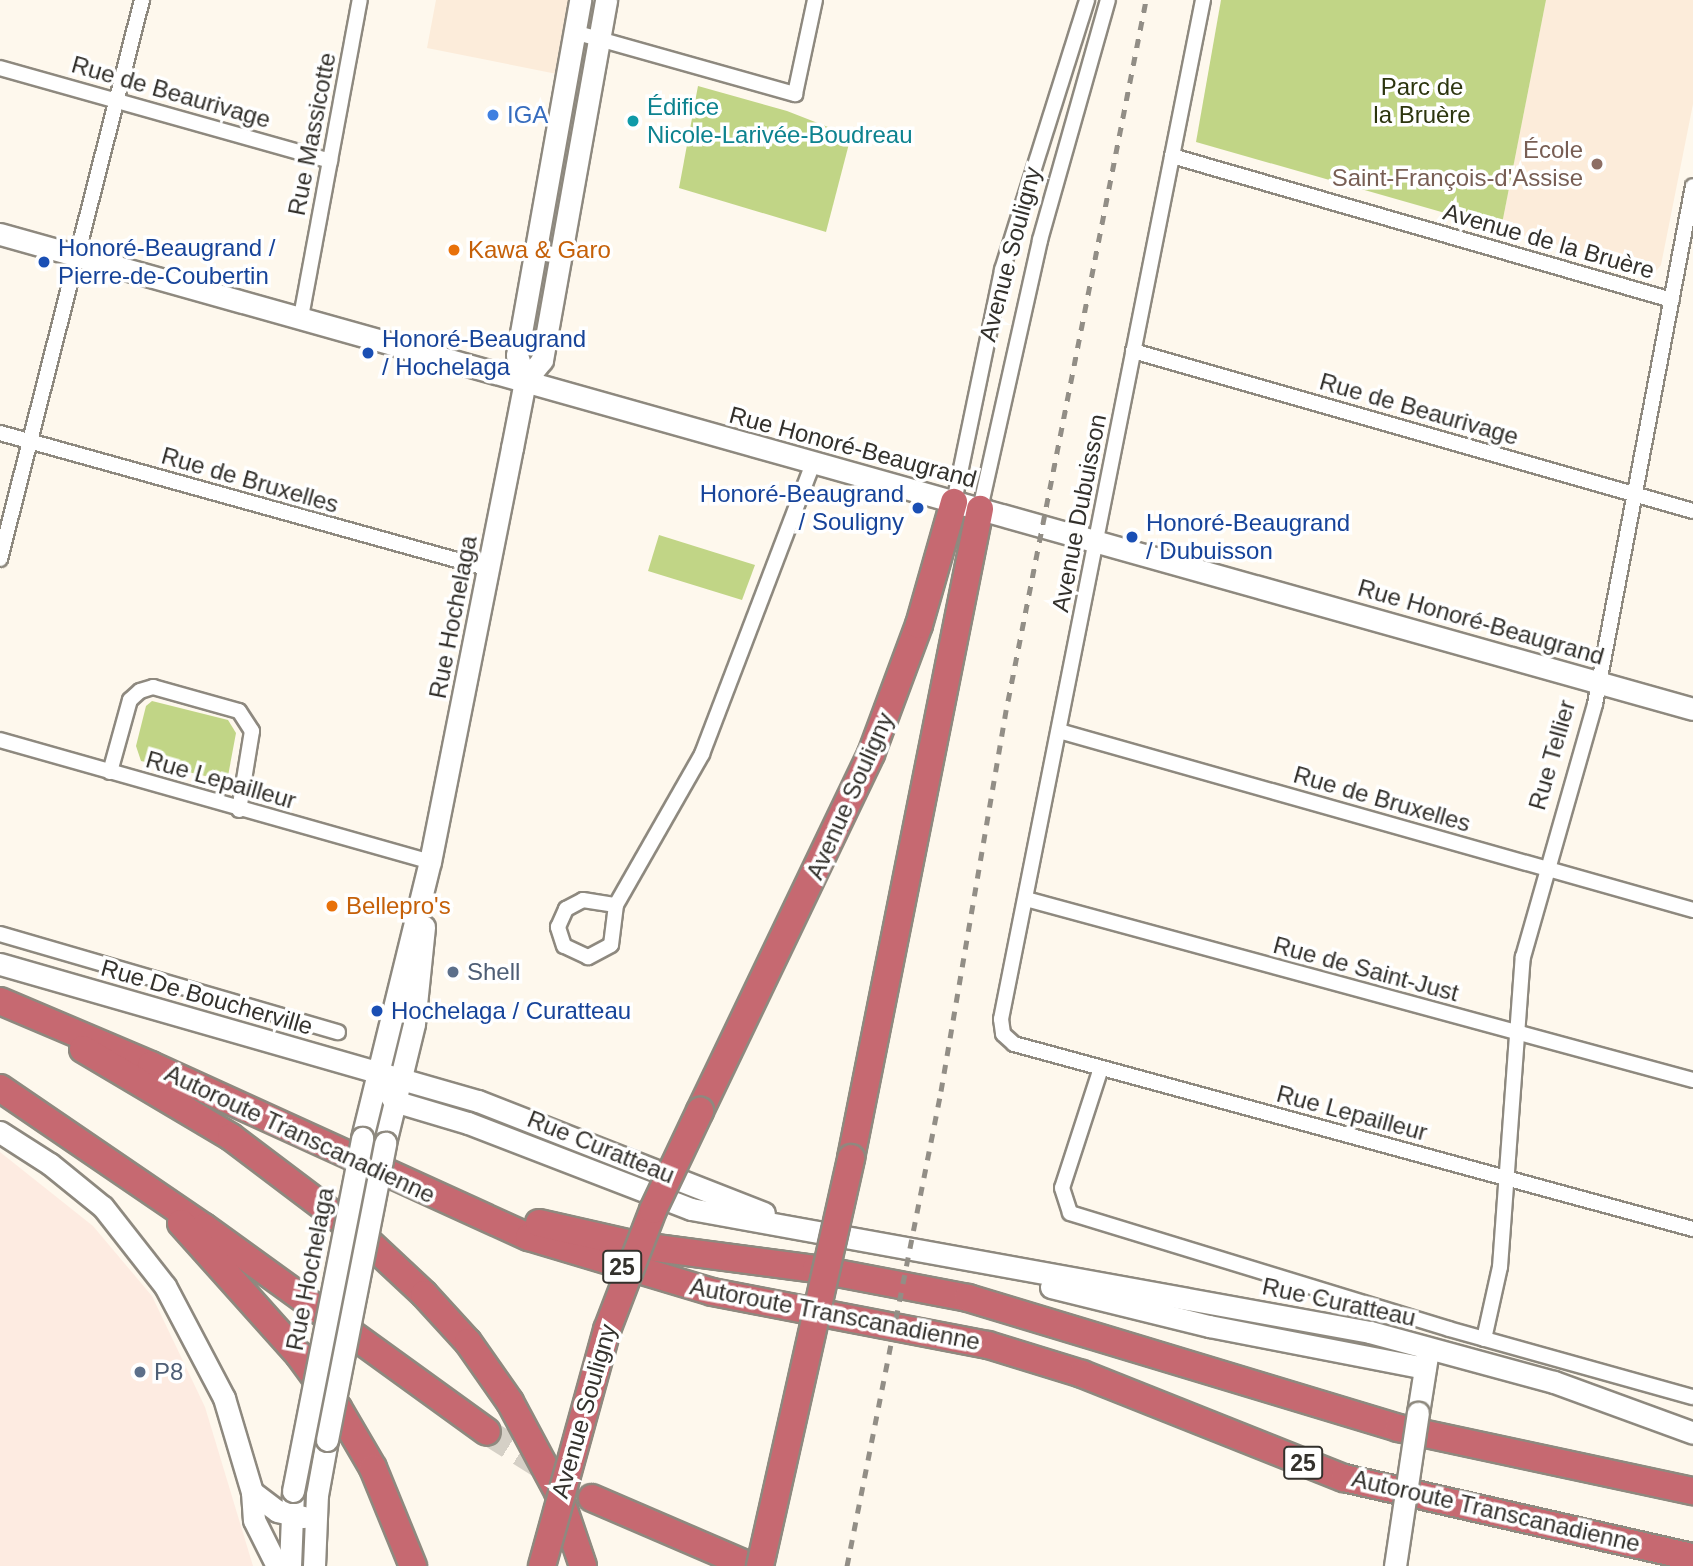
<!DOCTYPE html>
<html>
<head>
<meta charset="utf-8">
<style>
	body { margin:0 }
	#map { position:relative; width:1693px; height:1566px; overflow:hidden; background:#fef8ed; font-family:Arial,sans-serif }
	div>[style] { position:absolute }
	.education>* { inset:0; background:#fcecda }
	.medical>* { inset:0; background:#fdebe1 }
	.green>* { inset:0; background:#c1d586 }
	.highway-tunnel>* { height:26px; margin-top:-13px; transform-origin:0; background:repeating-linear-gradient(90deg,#d5d0c6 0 26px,transparent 0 39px) }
	.roads { filter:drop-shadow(2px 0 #8e897f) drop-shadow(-2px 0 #8e897f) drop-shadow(0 2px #8e897f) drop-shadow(0 -2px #8e897f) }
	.street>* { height:14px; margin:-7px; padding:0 7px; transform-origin:7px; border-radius:7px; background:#fff }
	.secondary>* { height:21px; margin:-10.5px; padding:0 10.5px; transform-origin:10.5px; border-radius:10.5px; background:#fff }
	.highway>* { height:26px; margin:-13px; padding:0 13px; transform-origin:13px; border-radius:13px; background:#c66971 }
	.rail>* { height:5px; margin-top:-2.5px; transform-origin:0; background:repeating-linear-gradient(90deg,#928e86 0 9px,transparent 0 18px) }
	.bridges { filter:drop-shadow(2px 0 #8e897f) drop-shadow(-2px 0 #8e897f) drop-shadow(0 2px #8e897f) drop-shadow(0 -2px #8e897f) }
	.secondary-bridge>* { height:21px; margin:-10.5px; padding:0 10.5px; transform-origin:10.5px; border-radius:10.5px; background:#fff }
	.highway-bridge>* { height:26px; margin:-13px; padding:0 13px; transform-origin:13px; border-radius:13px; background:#c66971 }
	.dots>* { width:19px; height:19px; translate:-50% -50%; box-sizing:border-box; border:4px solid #fff; border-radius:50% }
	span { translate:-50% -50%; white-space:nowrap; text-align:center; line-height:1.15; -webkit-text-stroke:7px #fff; paint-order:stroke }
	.shield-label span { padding:2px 5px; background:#fff; border:2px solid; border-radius:5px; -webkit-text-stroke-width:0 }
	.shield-label { font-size:23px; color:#33312c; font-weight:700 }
	.park-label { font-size:24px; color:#2c350e }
	.street-label { font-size:24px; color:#33312c }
	.culture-label { font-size:24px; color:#0d838f }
	.left { translate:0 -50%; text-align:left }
	.shop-label { font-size:24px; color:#366cbe }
	.education-label { font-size:24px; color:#785e54 }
	.right { translate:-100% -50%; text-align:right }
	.transit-label { font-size:24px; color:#164399 }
	.food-label { font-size:24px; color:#c56008 }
	.service-label { font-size:24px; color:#4e5e75 }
</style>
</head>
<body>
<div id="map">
	<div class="education">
		<div style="clip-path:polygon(436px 0,572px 0,557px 74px,427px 48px)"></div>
		<div style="clip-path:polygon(1546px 0,1693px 0,1693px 104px,1661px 265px,1655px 272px,1501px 229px)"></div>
	</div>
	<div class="medical">
		<div style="clip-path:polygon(0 1152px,93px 1226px,152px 1296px,205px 1407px,253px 1566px,0 1566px)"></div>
	</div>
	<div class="green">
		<div style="clip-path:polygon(1221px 0,1546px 0,1501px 229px,1196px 142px)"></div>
		<div style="clip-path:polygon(698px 86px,787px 111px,851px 136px,826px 232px,679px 188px)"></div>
		<div style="clip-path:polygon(659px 535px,755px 565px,742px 600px,648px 571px)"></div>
		<div style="clip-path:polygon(152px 701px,228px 720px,236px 733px,228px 776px,218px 779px,141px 761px,136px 746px,146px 706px)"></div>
	</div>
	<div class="highway-tunnel">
		<div style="left:487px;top:1432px;width:124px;rotate:32.2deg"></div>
	</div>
	<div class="roads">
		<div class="street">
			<div style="left:1203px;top:0;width:1039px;rotate:101.21deg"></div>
			<div style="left:1001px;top:1019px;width:15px;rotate:82deg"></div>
			<div style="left:1003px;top:1034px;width:15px;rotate:42deg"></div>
			<div style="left:1014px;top:1044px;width:704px;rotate:15.24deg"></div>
			<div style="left:574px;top:32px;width:230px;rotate:15.7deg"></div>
			<div style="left:795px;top:94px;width:96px;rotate:-78deg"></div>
			<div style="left:0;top:68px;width:343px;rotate:15.7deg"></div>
			<div style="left:1172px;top:156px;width:520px;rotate:16.07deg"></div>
			<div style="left:301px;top:317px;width:322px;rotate:-79.5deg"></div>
			<div style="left:1133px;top:351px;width:582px;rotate:15.95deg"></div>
			<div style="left:0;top:433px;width:508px;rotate:15.54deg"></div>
			<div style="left:954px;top:502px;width:237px;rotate:-78.3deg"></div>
			<div style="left:1002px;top:270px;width:283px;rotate:-72.5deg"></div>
			<div style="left:980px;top:509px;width:276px;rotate:-77.4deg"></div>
			<div style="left:1040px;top:240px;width:249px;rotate:-74.2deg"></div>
			<div style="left:0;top:559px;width:577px;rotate:-75.75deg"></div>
			<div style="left:1059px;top:731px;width:659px;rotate:15.77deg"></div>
			<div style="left:0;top:740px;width:447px;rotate:15.8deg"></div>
			<div style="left:110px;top:772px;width:75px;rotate:-74.5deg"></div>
			<div style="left:130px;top:700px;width:13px;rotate:-42deg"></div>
			<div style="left:140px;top:691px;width:14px;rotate:-17deg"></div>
			<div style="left:153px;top:687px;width:89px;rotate:15.6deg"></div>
			<div style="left:239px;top:711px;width:24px;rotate:57deg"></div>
			<div style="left:252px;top:731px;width:80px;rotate:99.3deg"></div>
			<div style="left:1026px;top:899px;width:691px;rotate:15.18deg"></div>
			<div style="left:583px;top:900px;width:33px;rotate:9deg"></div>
			<div style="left:616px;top:905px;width:40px;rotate:97.1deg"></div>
			<div style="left:611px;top:945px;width:26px;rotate:152deg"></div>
			<div style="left:588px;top:957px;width:26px;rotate:-155deg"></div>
			<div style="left:564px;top:946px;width:20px;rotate:-108deg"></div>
			<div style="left:558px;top:927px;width:20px;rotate:-66deg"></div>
			<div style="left:566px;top:909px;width:19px;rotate:-28deg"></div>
			<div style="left:616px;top:905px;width:174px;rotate:-60.3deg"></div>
			<div style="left:702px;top:754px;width:311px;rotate:-69.1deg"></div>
			<div style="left:0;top:934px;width:352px;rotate:16.2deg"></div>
			<div style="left:1101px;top:1068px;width:126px;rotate:108deg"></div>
			<div style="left:1062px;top:1188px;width:26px;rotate:72deg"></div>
			<div style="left:1070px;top:1213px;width:396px;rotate:17deg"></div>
			<div style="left:1449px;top:1329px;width:253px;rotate:15.6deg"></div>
			<div style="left:1484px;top:1339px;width:74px;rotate:-77.5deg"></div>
			<div style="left:1500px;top:1267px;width:311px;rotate:-85.8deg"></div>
			<div style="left:1523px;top:957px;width:263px;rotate:-74.1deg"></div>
			<div style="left:1595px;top:704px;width:527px;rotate:-79.29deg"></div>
		</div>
		<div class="secondary">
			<div style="left:0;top:234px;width:1758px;rotate:15.67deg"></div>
			<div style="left:525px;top:381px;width:27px;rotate:-51deg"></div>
			<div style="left:542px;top:360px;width:366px;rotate:-79.9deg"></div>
			<div style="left:0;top:964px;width:497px;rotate:16deg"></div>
			<div style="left:478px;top:1101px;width:307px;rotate:21.4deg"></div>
			<div style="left:377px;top:1072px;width:34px;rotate:60deg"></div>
			<div style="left:394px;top:1101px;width:77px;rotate:16.6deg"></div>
			<div style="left:468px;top:1123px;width:239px;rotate:21.1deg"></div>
			<div style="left:691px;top:1209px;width:690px;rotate:10.27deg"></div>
			<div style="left:1370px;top:1332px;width:191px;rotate:15.2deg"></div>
			<div style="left:1554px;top:1382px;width:148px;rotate:20.1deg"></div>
			<div style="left:0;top:1132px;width:59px;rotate:32.6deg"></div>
			<div style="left:50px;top:1164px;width:68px;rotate:39.1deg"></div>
			<div style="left:103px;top:1207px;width:100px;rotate:51.9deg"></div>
			<div style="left:165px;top:1286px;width:127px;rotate:62.2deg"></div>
			<div style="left:224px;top:1398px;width:98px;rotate:73.4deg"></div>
			<div style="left:252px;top:1492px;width:28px;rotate:86deg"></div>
			<div style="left:254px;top:1520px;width:51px;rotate:63.4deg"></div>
			<div style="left:362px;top:1138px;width:284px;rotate:-76.2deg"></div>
			<div style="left:430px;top:862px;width:422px;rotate:-78.8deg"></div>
			<div style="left:512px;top:448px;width:68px;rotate:-79deg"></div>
			<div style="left:525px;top:381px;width:27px;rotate:-107deg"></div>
			<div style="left:517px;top:355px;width:361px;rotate:-79.9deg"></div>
			<div style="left:385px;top:1143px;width:122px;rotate:-76.3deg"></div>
			<div style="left:414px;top:1024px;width:98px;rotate:-84.1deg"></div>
			<div style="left:1051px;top:1287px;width:163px;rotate:13.9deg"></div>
			<div style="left:1209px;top:1326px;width:220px;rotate:11deg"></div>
			<div style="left:1418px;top:1413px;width:58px;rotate:-81deg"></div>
			<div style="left:252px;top:1492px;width:31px;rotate:37deg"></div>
			<div style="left:277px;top:1511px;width:27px;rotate:13deg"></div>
			<div style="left:290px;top:1566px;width:75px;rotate:-87.7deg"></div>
			<div style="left:314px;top:1566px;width:71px;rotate:-87.6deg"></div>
			<div style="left:317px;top:1495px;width:56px;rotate:-79.7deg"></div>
		</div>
		<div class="highway">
			<div style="left:0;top:1001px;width:164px;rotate:23deg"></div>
			<div style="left:151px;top:1065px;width:415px;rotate:24.5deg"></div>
			<div style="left:529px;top:1237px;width:191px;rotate:16.7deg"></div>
			<div style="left:712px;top:1292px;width:281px;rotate:10.9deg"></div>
			<div style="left:988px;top:1345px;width:98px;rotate:17.1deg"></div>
			<div style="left:1082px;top:1374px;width:282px;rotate:21.7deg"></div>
			<div style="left:1344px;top:1478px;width:358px;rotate:12.8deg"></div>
			<div style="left:83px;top:1049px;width:172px;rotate:30.7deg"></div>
			<div style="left:231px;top:1137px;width:164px;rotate:37.1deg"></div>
			<div style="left:362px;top:1236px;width:85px;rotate:43.1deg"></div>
			<div style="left:424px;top:1294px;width:65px;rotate:47.5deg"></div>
			<div style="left:468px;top:1342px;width:73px;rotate:55deg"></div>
			<div style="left:510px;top:1402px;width:102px;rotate:61.9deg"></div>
			<div style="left:558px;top:1492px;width:78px;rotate:71.3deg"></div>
			<div style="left:0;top:1088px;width:247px;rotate:34.3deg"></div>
			<div style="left:204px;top:1227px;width:349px;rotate:35.9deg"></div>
			<div style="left:700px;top:1111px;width:396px;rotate:-64.4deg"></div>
			<div style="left:871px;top:754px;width:138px;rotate:-69.6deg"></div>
			<div style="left:919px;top:625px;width:128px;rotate:-74.1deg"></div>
			<div style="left:851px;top:1158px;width:662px;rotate:-78.76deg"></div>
			<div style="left:181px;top:1223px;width:177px;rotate:48.2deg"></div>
			<div style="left:299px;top:1355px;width:66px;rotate:53.7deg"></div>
			<div style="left:338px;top:1408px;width:69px;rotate:59.7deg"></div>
			<div style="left:373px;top:1468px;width:106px;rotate:67.8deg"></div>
			<div style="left:539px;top:1223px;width:105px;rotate:12.7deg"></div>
			<div style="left:641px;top:1246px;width:177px;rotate:7.5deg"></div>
			<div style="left:816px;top:1269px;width:155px;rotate:10.8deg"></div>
			<div style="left:968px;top:1298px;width:449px;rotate:16.8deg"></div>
			<div style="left:1398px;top:1428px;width:302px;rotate:12.1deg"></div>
			<div style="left:592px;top:1498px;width:172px;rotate:23.3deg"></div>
		</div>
	</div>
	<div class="rail">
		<div style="left:847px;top:1566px;width:484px;rotate:-78.8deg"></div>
		<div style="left:941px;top:1091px;width:396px;rotate:-80.3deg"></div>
		<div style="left:1008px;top:701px;width:714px;rotate:-78.86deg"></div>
	</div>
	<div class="bridges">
		<div class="secondary-bridge">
			<div style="left:327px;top:1440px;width:303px;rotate:-78.9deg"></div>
			<div style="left:293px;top:1491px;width:360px;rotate:-78.9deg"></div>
			<div style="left:1395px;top:1566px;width:155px;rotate:-81.5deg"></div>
		</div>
		<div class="highway-bridge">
			<div style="left:542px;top:1566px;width:245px;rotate:-74.6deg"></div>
			<div style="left:607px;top:1330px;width:129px;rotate:-69deg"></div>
			<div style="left:653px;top:1210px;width:110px;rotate:-64.6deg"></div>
			<div style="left:760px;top:1566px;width:418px;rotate:-77.4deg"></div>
		</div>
	</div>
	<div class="dots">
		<div style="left:493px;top:115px;background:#3f7fe0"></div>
		<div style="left:633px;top:121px;background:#0f9aa8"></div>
		<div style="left:1597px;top:164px;background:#8d6e63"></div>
		<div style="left:454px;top:250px;background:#e8710a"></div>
		<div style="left:44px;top:262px;background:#1a4fb4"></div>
		<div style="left:368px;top:353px;background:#1a4fb4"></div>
		<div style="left:918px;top:508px;background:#1a4fb4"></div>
		<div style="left:1132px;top:537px;background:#1a4fb4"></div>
		<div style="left:332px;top:906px;background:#e8710a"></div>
		<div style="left:453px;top:972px;background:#5c6f8a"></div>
		<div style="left:377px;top:1011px;background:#1a4fb4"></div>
		<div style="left:140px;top:1372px;background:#5c6f8a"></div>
	</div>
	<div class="shield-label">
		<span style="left:622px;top:1267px">25</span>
		<span style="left:1303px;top:1463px">25</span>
	</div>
	<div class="park-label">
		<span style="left:1422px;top:101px">Parc de<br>la Bruère</span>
	</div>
	<div class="street-label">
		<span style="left:171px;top:92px;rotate:16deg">Rue de Beaurivage</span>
		<span style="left:312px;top:134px;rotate:-79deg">Rue Massicotte</span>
		<span style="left:1549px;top:241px;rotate:16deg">Avenue de la Bruère</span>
		<span style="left:1010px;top:254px;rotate:-75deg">Avenue Souligny</span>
		<span style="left:1419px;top:409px;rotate:16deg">Rue de Beaurivage</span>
		<span style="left:853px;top:447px;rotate:15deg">Rue Honoré-Beaugrand</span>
		<span style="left:250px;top:480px;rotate:16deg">Rue de Bruxelles</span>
		<span style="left:1079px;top:513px;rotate:-79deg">Avenue Dubuisson</span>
		<span style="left:453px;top:617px;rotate:-79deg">Rue Hochelaga</span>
		<span style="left:1481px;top:622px;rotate:16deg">Rue Honoré-Beaugrand</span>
		<span style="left:1552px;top:755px;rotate:-74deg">Rue Tellier</span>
		<span style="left:221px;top:780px;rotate:16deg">Rue Lepailleur</span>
		<span style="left:850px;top:796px;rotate:-66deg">Avenue Souligny</span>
		<span style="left:1382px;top:799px;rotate:16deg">Rue de Bruxelles</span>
		<span style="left:1366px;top:969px;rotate:15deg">Rue de Saint-Just</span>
		<span style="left:207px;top:997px;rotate:16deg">Rue De Boucherville</span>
		<span style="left:1352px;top:1113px;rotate:15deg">Rue Lepailleur</span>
		<span style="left:300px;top:1134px;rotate:25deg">Autoroute Transcanadienne</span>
		<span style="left:601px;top:1147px;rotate:22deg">Rue Curatteau</span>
		<span style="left:310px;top:1269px;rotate:-79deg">Rue Hochelaga</span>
		<span style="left:1339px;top:1302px;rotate:12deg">Rue Curatteau</span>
		<span style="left:835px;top:1314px;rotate:11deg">Autoroute Transcanadienne</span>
		<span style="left:584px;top:1411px;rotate:-74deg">Avenue Souligny</span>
		<span style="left:1496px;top:1511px;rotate:13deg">Autoroute Transcanadienne</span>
	</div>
	<div class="culture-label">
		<span class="left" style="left:647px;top:121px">Édifice<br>Nicole-Larivée-Boudreau</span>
	</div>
	<div class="shop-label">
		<span class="left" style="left:507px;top:115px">IGA</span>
	</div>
	<div class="education-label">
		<span class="right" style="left:1583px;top:164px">École<br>Saint-François-d'Assise</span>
	</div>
	<div class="transit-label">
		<span class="left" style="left:58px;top:262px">Honoré-Beaugrand /<br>Pierre-de-Coubertin</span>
		<span class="left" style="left:382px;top:353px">Honoré-Beaugrand<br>/ Hochelaga</span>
		<span class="right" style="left:904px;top:508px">Honoré-Beaugrand<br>/ Souligny</span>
		<span class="left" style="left:1146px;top:537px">Honoré-Beaugrand<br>/ Dubuisson</span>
		<span class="left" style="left:391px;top:1011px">Hochelaga / Curatteau</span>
	</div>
	<div class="food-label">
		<span class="left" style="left:468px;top:250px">Kawa &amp; Garo</span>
		<span class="left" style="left:346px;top:906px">Bellepro's</span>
	</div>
	<div class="service-label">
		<span class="left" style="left:467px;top:972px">Shell</span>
		<span class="left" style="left:154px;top:1372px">P8</span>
	</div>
</div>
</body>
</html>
